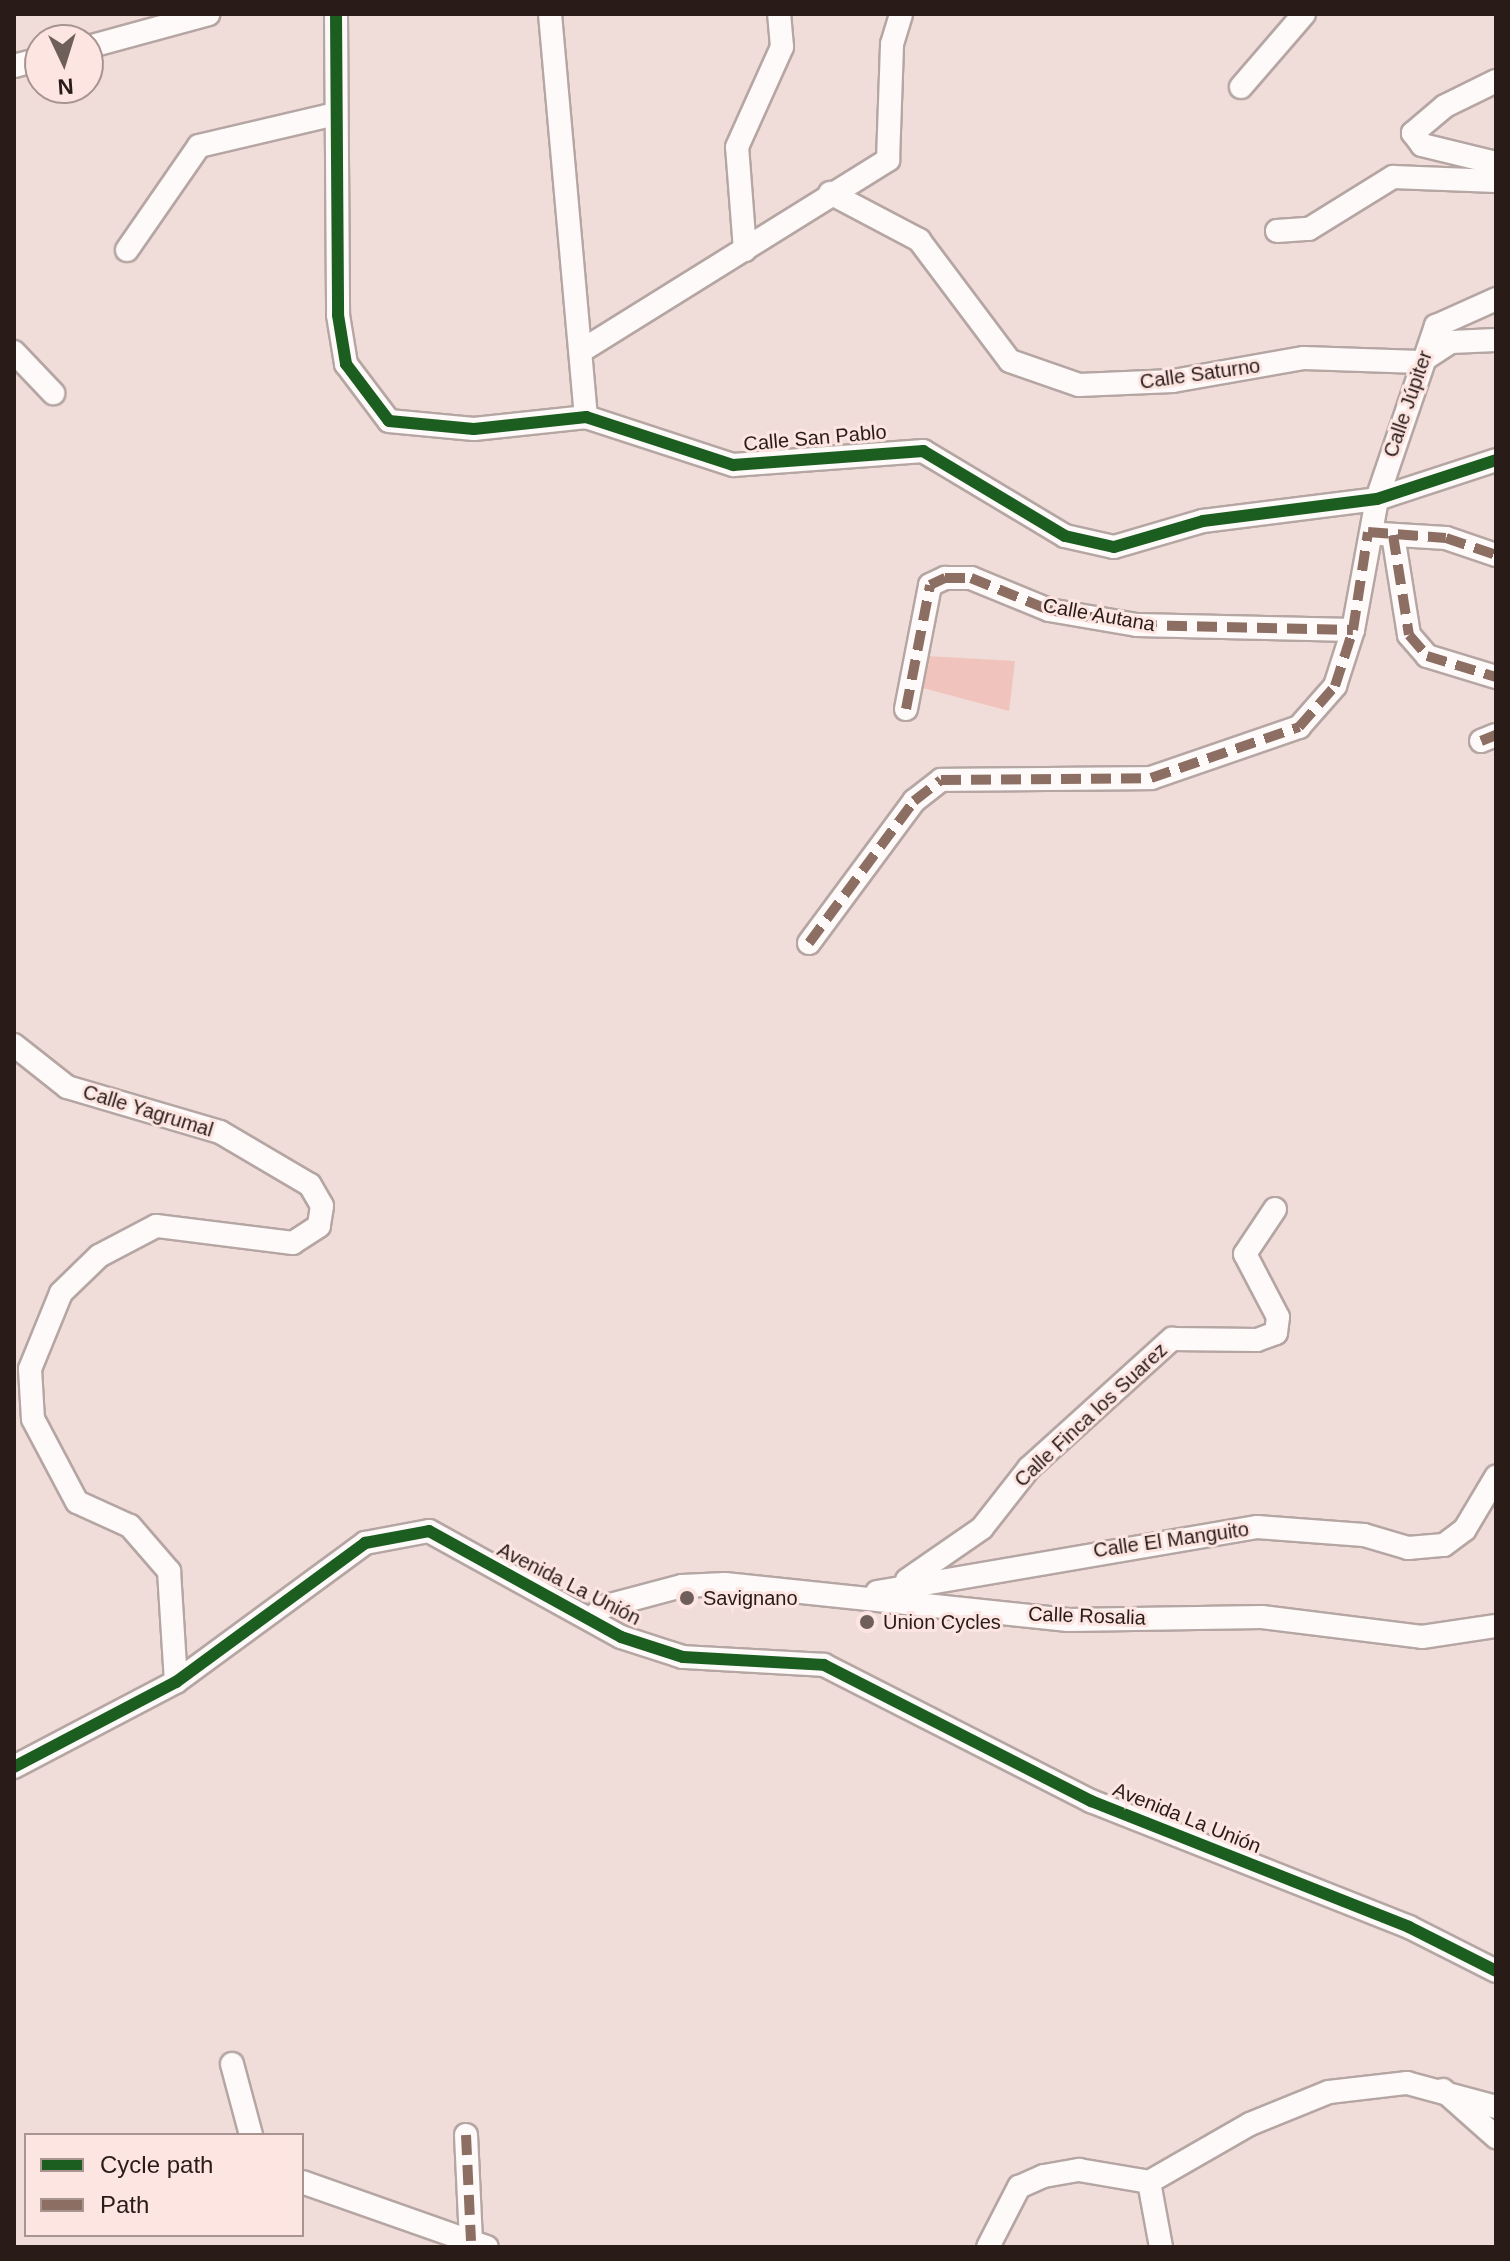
<!DOCTYPE html>
<html>
<head>
<meta charset="utf-8">
<style>
	body { margin:0 }
	#map { position:relative; width:1510px; height:2261px; overflow:hidden; background:#f0dcd8; font-family:Arial,sans-serif }
	div>[style] { position:absolute }
	.green>* { inset:0; background:#f0c4bc }
	.roads { filter:drop-shadow(2px 0 #b5a6a3) drop-shadow(-2px 0 #b5a6a3) drop-shadow(0 2px #b5a6a3) drop-shadow(0 -2px #b5a6a3) }
	.minor>* { height:22px; margin:-11px; padding:0 11px; transform-origin:11px; border-radius:11px; background:#fdfaf9 }
	.quiet>* { height:10px; margin-top:-5px; transform-origin:0; background:repeating-linear-gradient(90deg,#8d6e63 0 20px,transparent 0 30px) }
	.cycleway>* { height:12px; margin:-6px; padding:0 6px; transform-origin:6px; border-radius:6px; background:#1b5e20 }
	.dots>* { width:22px; height:22px; translate:-50% -50%; box-sizing:border-box; border:4px solid #fde5e1; border-radius:50% }
	span { translate:-50% -50%; white-space:nowrap; text-align:center; line-height:1.15; -webkit-text-stroke:6px #fde5e1; paint-order:stroke }
	.street-label { font-size:20px; color:#281b18 }
	.poi-label { font-size:20px; color:#281b18 }
	.left { translate:0 -50%; text-align:left }
	.frame { position:absolute; inset:0; border:16px solid #281b18; pointer-events:none }
	.legend { position:absolute; left:24px; top:2133px; width:280px; height:104px; box-sizing:border-box; background:#fde5e1; border:2px solid #a89491; margin:0; padding:10px 14px; list-style:none; font-size:24px; color:#281b18 }
	.legend li { display:flex; align-items:center; gap:16px; height:40px }
	.legend b { width:40px; border:2px solid #a89491 }
	.north { position:absolute; left:24px; top:24px; width:80px; height:80px; box-sizing:border-box; background:#fde5e1; border:2px solid #a89491; border-radius:50%; rotate:176deg; font-size:22px; font-weight:700; line-height:32px; text-align:center; color:#281b18 }
	.north::after { content:''; display:block; margin:auto; width:28px; height:36px; background:#6e5f5b; clip-path:polygon(50% 0,100% 100%,50% 72%,0 100%) }
</style>
</head>
<body>
<div id="map">
	<div class="green">
		<div style="clip-path:polygon(927px 656px,1015px 661px,1009px 711px,923px 688px)"></div>
	</div>
	<div class="roads">
		<div class="minor">
			<div style="left:336px;top:14px;width:301px;rotate:89.6deg"></div>
			<div style="left:338px;top:315px;width:50px;rotate:80.7deg"></div>
			<div style="left:346px;top:364px;width:71px;rotate:53deg"></div>
			<div style="left:389px;top:421px;width:85px;rotate:5.4deg"></div>
			<div style="left:474px;top:429px;width:113px;rotate:-6.1deg"></div>
			<div style="left:586px;top:417px;width:155px;rotate:18.1deg"></div>
			<div style="left:733px;top:465px;width:191px;rotate:-4.2deg"></div>
			<div style="left:923px;top:451px;width:165px;rotate:30.9deg"></div>
			<div style="left:1065px;top:536px;width:50px;rotate:12.7deg"></div>
			<div style="left:1114px;top:547px;width:93px;rotate:-16.3deg"></div>
			<div style="left:1203px;top:521px;width:175px;rotate:-7.2deg"></div>
			<div style="left:1377px;top:499px;width:125px;rotate:-18.1deg"></div>
			<div style="left:550px;top:14px;width:405px;rotate:84.9deg"></div>
			<div style="left:88px;top:47px;width:125px;rotate:-15.3deg"></div>
			<div style="left:14px;top:66px;width:27px;rotate:-15deg"></div>
			<div style="left:1496px;top:81px;width:57px;rotate:153.9deg"></div>
			<div style="left:1445px;top:106px;width:42px;rotate:139.8deg"></div>
			<div style="left:1413px;top:133px;width:15px;rotate:53deg"></div>
			<div style="left:1422px;top:145px;width:76px;rotate:13.7deg"></div>
			<div style="left:1241px;top:87px;width:96px;rotate:-49.2deg"></div>
			<div style="left:830px;top:193px;width:101px;rotate:27.8deg"></div>
			<div style="left:919px;top:240px;width:151px;rotate:53.1deg"></div>
			<div style="left:1010px;top:361px;width:73px;rotate:19.2deg"></div>
			<div style="left:1079px;top:385px;width:94px;rotate:-2.4deg"></div>
			<div style="left:1173px;top:381px;width:133px;rotate:-10deg"></div>
			<div style="left:1304px;top:358px;width:116px;rotate:2deg"></div>
			<div style="left:1420px;top:362px;width:37px;rotate:-33deg"></div>
			<div style="left:1451px;top:342px;width:45px;rotate:-2.5deg"></div>
			<div style="left:1277px;top:231px;width:32px;rotate:-4deg"></div>
			<div style="left:1309px;top:229px;width:99px;rotate:-31.8deg"></div>
			<div style="left:1393px;top:177px;width:103px;rotate:2.2deg"></div>
			<div style="left:127px;top:250px;width:126px;rotate:-55.3deg"></div>
			<div style="left:199px;top:146px;width:140px;rotate:-13.2deg"></div>
			<div style="left:745px;top:250px;width:103px;rotate:-94.4deg"></div>
			<div style="left:737px;top:147px;width:110px;rotate:-65.8deg"></div>
			<div style="left:782px;top:47px;width:33px;rotate:-95deg"></div>
			<div style="left:581px;top:351px;width:362px;rotate:-31.9deg"></div>
			<div style="left:888px;top:160px;width:116px;rotate:-88deg"></div>
			<div style="left:892px;top:44px;width:31px;rotate:-73deg"></div>
			<div style="left:14px;top:352px;width:57px;rotate:46.4deg"></div>
			<div style="left:1381px;top:534px;width:65px;rotate:3.5deg"></div>
			<div style="left:1446px;top:538px;width:53px;rotate:18.8deg"></div>
			<div style="left:1393px;top:535px;width:101px;rotate:80.9deg"></div>
			<div style="left:1409px;top:635px;width:28px;rotate:49deg"></div>
			<div style="left:1427px;top:656px;width:72px;rotate:16.9deg"></div>
			<div style="left:906px;top:709px;width:126px;rotate:-79deg"></div>
			<div style="left:930px;top:585px;width:17px;rotate:-25deg"></div>
			<div style="left:945px;top:578px;width:26px"></div>
			<div style="left:971px;top:578px;width:84px;rotate:22.3deg"></div>
			<div style="left:1049px;top:610px;width:89px;rotate:9.7deg"></div>
			<div style="left:1137px;top:625px;width:216px;rotate:1.3deg"></div>
			<div style="left:1481px;top:741px;width:16px;rotate:-22deg"></div>
			<div style="left:809px;top:943px;width:177px;rotate:-53.5deg"></div>
			<div style="left:914px;top:801px;width:34px;rotate:-38deg"></div>
			<div style="left:941px;top:780px;width:210px;rotate:-0.5deg"></div>
			<div style="left:1151px;top:778px;width:157px;rotate:-19deg"></div>
			<div style="left:1299px;top:727px;width:55px;rotate:-48.7deg"></div>
			<div style="left:1335px;top:686px;width:59px;rotate:-72.2deg"></div>
			<div style="left:1353px;top:630px;width:133px;rotate:-79.6deg"></div>
			<div style="left:1377px;top:499px;width:183px;rotate:-71.2deg"></div>
			<div style="left:1436px;top:326px;width:66px;rotate:-24.2deg"></div>
			<div style="left:14px;top:1045px;width:68px;rotate:38.4deg"></div>
			<div style="left:67px;top:1087px;width:159px;rotate:16.4deg"></div>
			<div style="left:220px;top:1132px;width:104px;rotate:30.5deg"></div>
			<div style="left:310px;top:1185px;width:24px;rotate:60deg"></div>
			<div style="left:322px;top:1206px;width:20px;rotate:99deg"></div>
			<div style="left:319px;top:1226px;width:31px;rotate:147deg"></div>
			<div style="left:293px;top:1243px;width:138px;rotate:-172.9deg"></div>
			<div style="left:156px;top:1226px;width:64px;rotate:152.2deg"></div>
			<div style="left:99px;top:1256px;width:53px;rotate:135.8deg"></div>
			<div style="left:61px;top:1293px;width:82px;rotate:112.2deg"></div>
			<div style="left:30px;top:1369px;width:50px;rotate:86.6deg"></div>
			<div style="left:33px;top:1419px;width:94px;rotate:62.1deg"></div>
			<div style="left:77px;top:1502px;width:58px;rotate:24.4deg"></div>
			<div style="left:130px;top:1526px;width:60px;rotate:49.1deg"></div>
			<div style="left:169px;top:1571px;width:111px;rotate:86.4deg"></div>
			<div style="left:907px;top:1580px;width:91px;rotate:-34.7deg"></div>
			<div style="left:982px;top:1528px;width:76px;rotate:-51.9deg"></div>
			<div style="left:1029px;top:1468px;width:193px;rotate:-42.1deg"></div>
			<div style="left:1172px;top:1339px;width:85px;rotate:0.7deg"></div>
			<div style="left:1257px;top:1340px;width:20px;rotate:-20deg"></div>
			<div style="left:1276px;top:1333px;width:16px;rotate:-83deg"></div>
			<div style="left:1278px;top:1317px;width:71px;rotate:-117.6deg"></div>
			<div style="left:1245px;top:1254px;width:54px;rotate:-56.3deg"></div>
			<div style="left:877px;top:1592px;width:386px;rotate:-9.7deg"></div>
			<div style="left:1257px;top:1527px;width:107px;rotate:4.3deg"></div>
			<div style="left:1364px;top:1535px;width:46px;rotate:16.5deg"></div>
			<div style="left:1408px;top:1548px;width:36px;rotate:-5deg"></div>
			<div style="left:1444px;top:1545px;width:26px;rotate:-37deg"></div>
			<div style="left:1465px;top:1529px;width:61px;rotate:-59.2deg"></div>
			<div style="left:591px;top:1620px;width:18px;rotate:-47deg"></div>
			<div style="left:603px;top:1607px;width:82px;rotate:-14.9deg"></div>
			<div style="left:682px;top:1586px;width:43px;rotate:-2.7deg"></div>
			<div style="left:725px;top:1584px;width:345px;rotate:6deg"></div>
			<div style="left:1068px;top:1620px;width:194px;rotate:-0.9deg"></div>
			<div style="left:1262px;top:1617px;width:161px;rotate:7.1deg"></div>
			<div style="left:1422px;top:1637px;width:75px;rotate:-8.5deg"></div>
			<div style="left:14px;top:1767px;width:183px;rotate:-27.7deg"></div>
			<div style="left:176px;top:1682px;width:235px;rotate:-36.3deg"></div>
			<div style="left:365px;top:1543px;width:65px;rotate:-10.6deg"></div>
			<div style="left:429px;top:1531px;width:219px;rotate:28.9deg"></div>
			<div style="left:621px;top:1637px;width:65px;rotate:17.9deg"></div>
			<div style="left:683px;top:1657px;width:141px;rotate:3.2deg"></div>
			<div style="left:824px;top:1665px;width:300px;rotate:27deg"></div>
			<div style="left:1091px;top:1801px;width:342px;rotate:21.6deg"></div>
			<div style="left:1409px;top:1927px;width:97px;rotate:26.8deg"></div>
			<div style="left:232px;top:2064px;width:73px;rotate:75deg"></div>
			<div style="left:1443px;top:2090px;width:71px;rotate:41.6deg"></div>
			<div style="left:466px;top:2135px;width:106px;rotate:87.3deg"></div>
			<div style="left:302px;top:2182px;width:196px;rotate:19.4deg"></div>
			<div style="left:1149px;top:2182px;width:66px;rotate:79.5deg"></div>
			<div style="left:988px;top:2247px;width:68px;rotate:-62.7deg"></div>
			<div style="left:1019px;top:2187px;width:27px;rotate:-24deg"></div>
			<div style="left:1044px;top:2176px;width:36px;rotate:-10deg"></div>
			<div style="left:1079px;top:2170px;width:71px;rotate:9.7deg"></div>
			<div style="left:1149px;top:2182px;width:116px;rotate:-29.9deg"></div>
			<div style="left:1250px;top:2124px;width:85px;rotate:-22.1deg"></div>
			<div style="left:1329px;top:2092px;width:79px;rotate:-6.6deg"></div>
			<div style="left:1407px;top:2083px;width:92px;rotate:15.1deg"></div>
		</div>
	</div>
	<div class="quiet">
		<div style="left:1393px;top:535px;width:101px;rotate:80.9deg"></div>
		<div style="left:1409px;top:635px;width:28px;rotate:49deg"></div>
		<div style="left:1427px;top:656px;width:72px;rotate:16.9deg"></div>
		<div style="left:906px;top:709px;width:126px;rotate:-79deg"></div>
		<div style="left:930px;top:585px;width:17px;rotate:-25deg"></div>
		<div style="left:945px;top:578px;width:26px"></div>
		<div style="left:971px;top:578px;width:84px;rotate:22.3deg"></div>
		<div style="left:1049px;top:610px;width:89px;rotate:9.7deg"></div>
		<div style="left:1137px;top:625px;width:216px;rotate:1.3deg"></div>
		<div style="left:1481px;top:741px;width:16px;rotate:-22deg"></div>
		<div style="left:809px;top:943px;width:177px;rotate:-53.5deg"></div>
		<div style="left:914px;top:801px;width:34px;rotate:-38deg"></div>
		<div style="left:941px;top:780px;width:210px;rotate:-0.5deg"></div>
		<div style="left:1151px;top:778px;width:157px;rotate:-19deg"></div>
		<div style="left:1299px;top:727px;width:55px;rotate:-48.7deg"></div>
		<div style="left:1335px;top:686px;width:59px;rotate:-72.2deg"></div>
		<div style="left:1353px;top:630px;width:99px;rotate:-81.3deg"></div>
		<div style="left:1368px;top:532px;width:78px;rotate:4.4deg"></div>
		<div style="left:1446px;top:538px;width:53px;rotate:18.8deg"></div>
		<div style="left:466px;top:2135px;width:106px;rotate:87.3deg"></div>
	</div>
	<div class="cycleway">
		<div style="left:336px;top:14px;width:301px;rotate:89.6deg"></div>
		<div style="left:338px;top:315px;width:50px;rotate:80.7deg"></div>
		<div style="left:346px;top:364px;width:71px;rotate:53deg"></div>
		<div style="left:389px;top:421px;width:85px;rotate:5.4deg"></div>
		<div style="left:474px;top:429px;width:113px;rotate:-6.1deg"></div>
		<div style="left:586px;top:417px;width:155px;rotate:18.1deg"></div>
		<div style="left:733px;top:465px;width:191px;rotate:-4.2deg"></div>
		<div style="left:923px;top:451px;width:165px;rotate:30.9deg"></div>
		<div style="left:1065px;top:536px;width:50px;rotate:12.7deg"></div>
		<div style="left:1114px;top:547px;width:93px;rotate:-16.3deg"></div>
		<div style="left:1203px;top:521px;width:175px;rotate:-7.2deg"></div>
		<div style="left:1377px;top:499px;width:125px;rotate:-18.1deg"></div>
		<div style="left:14px;top:1767px;width:183px;rotate:-27.7deg"></div>
		<div style="left:176px;top:1682px;width:235px;rotate:-36.3deg"></div>
		<div style="left:365px;top:1543px;width:65px;rotate:-10.6deg"></div>
		<div style="left:429px;top:1531px;width:219px;rotate:28.9deg"></div>
		<div style="left:621px;top:1637px;width:65px;rotate:17.9deg"></div>
		<div style="left:683px;top:1657px;width:141px;rotate:3.2deg"></div>
		<div style="left:824px;top:1665px;width:300px;rotate:27deg"></div>
		<div style="left:1091px;top:1801px;width:342px;rotate:21.6deg"></div>
		<div style="left:1409px;top:1927px;width:97px;rotate:26.8deg"></div>
	</div>
	<div class="dots">
		<div style="left:687px;top:1598px;background:#6e5f5b"></div>
		<div style="left:867px;top:1622px;background:#6e5f5b"></div>
	</div>
	<div class="street-label">
		<span style="left:1200px;top:374px;rotate:-8deg">Calle Saturno</span>
		<span style="left:1408px;top:404px;rotate:-71deg">Calle Júpiter</span>
		<span style="left:815px;top:438px;rotate:-5deg">Calle San Pablo</span>
		<span style="left:1099px;top:615px;rotate:10deg">Calle Autana</span>
		<span style="left:148px;top:1111px;rotate:17deg">Calle Yagrumal</span>
		<span style="left:1091px;top:1415px;rotate:-43deg">Calle Finca los Suarez</span>
		<span style="left:1171px;top:1540px;rotate:-8deg">Calle El Manguito</span>
		<span style="left:569px;top:1584px;rotate:27deg">Avenida La Unión</span>
		<span style="left:1087px;top:1616px;rotate:2deg">Calle Rosalia</span>
		<span style="left:1187px;top:1818px;rotate:22deg">Avenida La Unión</span>
	</div>
	<div class="poi-label">
		<span class="left" style="left:703px;top:1598px">Savignano</span>
		<span class="left" style="left:883px;top:1622px">Union Cycles</span>
	</div>
	<div class="frame"></div>
	<ul class="legend">
	<li><b style="height:10px;background:#1b5e20"></b>Cycle path</li>
	<li><b style="height:10px;background:#8d6e63"></b>Path</li>
	</ul>
	<div class="north">N</div>
</div>
</body>
</html>
